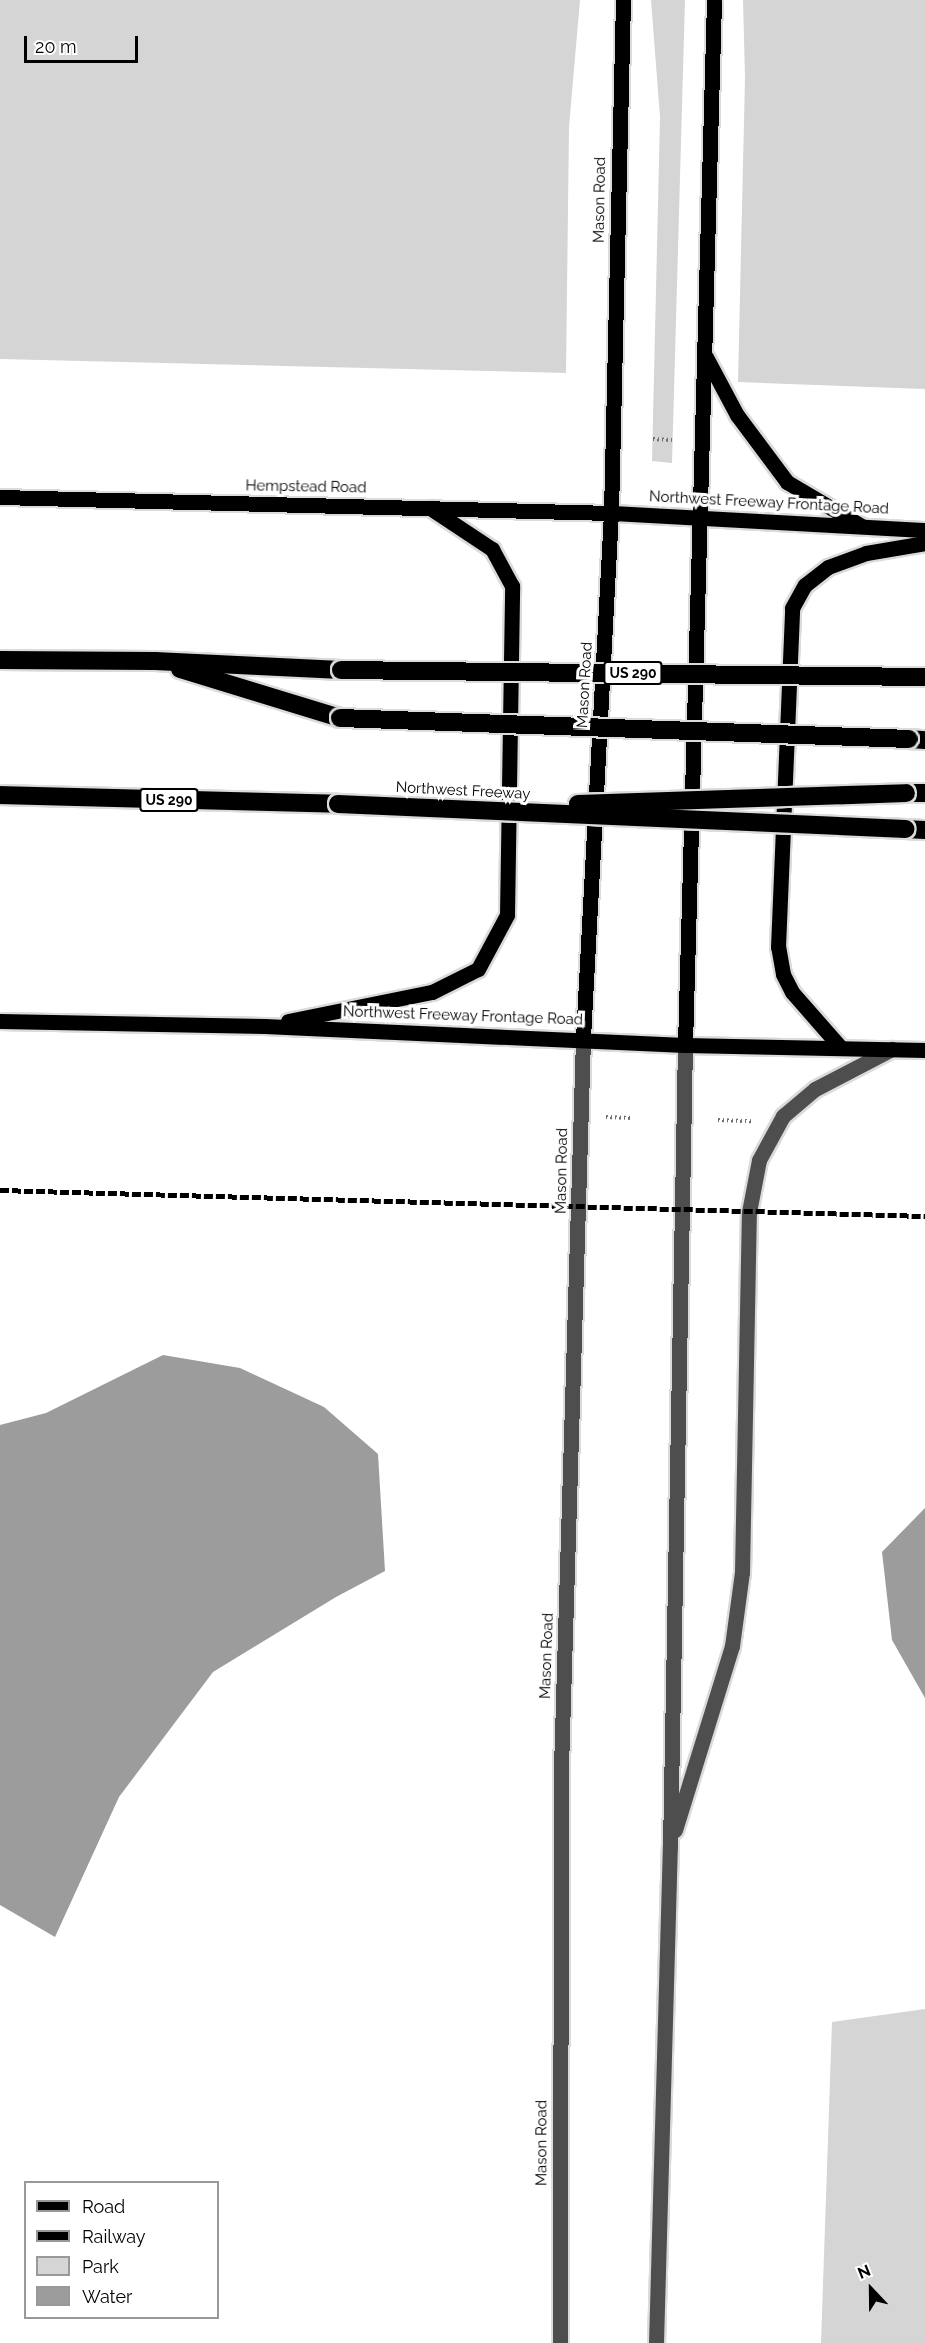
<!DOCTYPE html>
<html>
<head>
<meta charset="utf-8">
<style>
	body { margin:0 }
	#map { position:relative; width:925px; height:2343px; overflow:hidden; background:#fff; font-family:Raleway,sans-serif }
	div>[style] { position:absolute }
	.green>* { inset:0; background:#d5d5d5 }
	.water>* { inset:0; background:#9c9c9c }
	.path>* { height:4px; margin-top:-2px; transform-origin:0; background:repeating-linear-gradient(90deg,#707070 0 1.5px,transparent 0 4.5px) }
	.roads { filter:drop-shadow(2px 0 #dbdbdb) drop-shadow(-2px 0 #dbdbdb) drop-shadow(0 2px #dbdbdb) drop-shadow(0 -2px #dbdbdb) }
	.minor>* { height:15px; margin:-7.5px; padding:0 7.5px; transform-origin:7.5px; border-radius:7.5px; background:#4e4e4e }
	.major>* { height:15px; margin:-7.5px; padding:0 7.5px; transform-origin:7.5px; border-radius:7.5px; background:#000 }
	.highway>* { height:18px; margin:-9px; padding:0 9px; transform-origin:9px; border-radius:9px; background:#000 }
	.rail>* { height:4.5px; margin-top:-2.25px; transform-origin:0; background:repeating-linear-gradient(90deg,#000 0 9px,transparent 0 12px) }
	.bridges { filter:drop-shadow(2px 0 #dbdbdb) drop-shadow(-2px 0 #dbdbdb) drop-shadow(0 2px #dbdbdb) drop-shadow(0 -2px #dbdbdb) }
	.highway-bridge>* { height:18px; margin:-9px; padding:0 9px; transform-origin:9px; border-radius:9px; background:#000 }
	span { translate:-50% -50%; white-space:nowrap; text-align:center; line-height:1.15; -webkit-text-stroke:6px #fff; paint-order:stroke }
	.shield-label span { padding:2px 4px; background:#fff; border:2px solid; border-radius:4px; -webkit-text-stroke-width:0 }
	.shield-label { font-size:14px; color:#000; font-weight:700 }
	.street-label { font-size:15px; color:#000 }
	.legend { position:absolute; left:24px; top:2181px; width:195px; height:138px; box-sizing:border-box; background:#fff; border:2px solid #999; margin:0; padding:8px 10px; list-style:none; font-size:18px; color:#000 }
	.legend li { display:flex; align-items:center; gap:12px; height:30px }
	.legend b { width:30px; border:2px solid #999 }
	.north { position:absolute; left:841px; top:2259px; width:60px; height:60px; -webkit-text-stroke:4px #fff; paint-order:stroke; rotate:338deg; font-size:16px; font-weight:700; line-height:24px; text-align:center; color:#000 }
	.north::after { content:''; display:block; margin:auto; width:21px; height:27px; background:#000; clip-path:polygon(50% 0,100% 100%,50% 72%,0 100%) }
	.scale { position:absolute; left:24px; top:36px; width:114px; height:27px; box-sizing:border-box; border:3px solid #000; border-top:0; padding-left:8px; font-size:18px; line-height:21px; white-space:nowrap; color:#000; -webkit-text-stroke:4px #fff; paint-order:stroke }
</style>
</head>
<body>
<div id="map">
	<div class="green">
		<div style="clip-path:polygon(0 0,580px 0,569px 127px,566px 373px,0 359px)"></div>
		<div style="clip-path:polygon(651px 0,685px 0,672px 463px,652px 461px,660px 117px)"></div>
		<div style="clip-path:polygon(743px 0,925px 0,925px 389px,738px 382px,745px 77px)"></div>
		<div style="clip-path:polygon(925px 2009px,925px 2343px,821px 2343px,832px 2022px)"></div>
	</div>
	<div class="water">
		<div style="clip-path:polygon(163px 1355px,240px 1368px,324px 1407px,378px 1454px,385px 1571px,336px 1597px,213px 1672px,119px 1797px,55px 1937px,0 1905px,0 1425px,46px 1413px)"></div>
		<div style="clip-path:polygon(925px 1508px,925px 1698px,892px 1640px,882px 1552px)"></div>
	</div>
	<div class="path">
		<div style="left:653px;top:439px;width:19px;rotate:3deg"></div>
		<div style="left:606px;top:1117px;width:26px;rotate:2deg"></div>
		<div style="left:718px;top:1120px;width:33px;rotate:2deg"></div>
	</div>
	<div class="roads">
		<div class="minor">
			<div style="left:675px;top:1830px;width:193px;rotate:-72.8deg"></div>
			<div style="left:732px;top:1646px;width:75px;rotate:-82.3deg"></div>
			<div style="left:742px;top:1572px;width:360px;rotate:-88.9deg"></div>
			<div style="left:749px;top:1212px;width:53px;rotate:-79.1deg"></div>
			<div style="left:759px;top:1160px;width:50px;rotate:-61.4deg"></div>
			<div style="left:783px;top:1116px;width:42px;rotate:-40.2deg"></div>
			<div style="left:815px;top:1089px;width:87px;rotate:-27.5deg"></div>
			<div style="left:560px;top:2343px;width:576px;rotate:-89.9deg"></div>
			<div style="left:561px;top:1767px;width:729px;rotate:-88.27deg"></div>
			<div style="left:656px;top:2343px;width:496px;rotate:-88.4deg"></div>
			<div style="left:670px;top:1847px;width:802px;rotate:-88.93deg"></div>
		</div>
		<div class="major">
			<div style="left:706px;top:357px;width:66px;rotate:61.9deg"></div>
			<div style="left:737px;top:415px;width:84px;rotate:53.3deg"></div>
			<div style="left:787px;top:482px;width:85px;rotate:30.5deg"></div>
			<div style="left:0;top:497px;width:611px;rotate:1.5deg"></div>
			<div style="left:611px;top:513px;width:314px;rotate:3.1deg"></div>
			<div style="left:0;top:1021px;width:264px;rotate:1.1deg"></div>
			<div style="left:264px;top:1026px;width:421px;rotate:2.6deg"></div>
			<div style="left:685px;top:1045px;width:240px;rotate:1.2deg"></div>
			<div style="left:288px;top:1021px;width:147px;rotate:-11.4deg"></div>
			<div style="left:432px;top:992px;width:51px;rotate:-26.6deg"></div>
			<div style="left:478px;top:969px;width:61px;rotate:-61.8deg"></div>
			<div style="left:507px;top:915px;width:329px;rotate:-89.1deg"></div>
			<div style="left:512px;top:586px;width:42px;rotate:-118.4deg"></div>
			<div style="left:492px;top:549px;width:74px;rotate:-146.5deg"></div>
			<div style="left:583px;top:1038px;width:526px;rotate:-86.95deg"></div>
			<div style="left:611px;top:513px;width:513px;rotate:-88.66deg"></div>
			<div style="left:685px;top:1045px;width:1045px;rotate:-88.41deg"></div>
			<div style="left:841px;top:1048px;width:74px;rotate:-131.2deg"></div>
			<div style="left:792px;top:992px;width:20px;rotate:-117deg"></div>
			<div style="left:783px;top:974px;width:27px;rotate:-100deg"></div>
			<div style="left:778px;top:947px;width:339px;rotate:-87.6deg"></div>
			<div style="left:792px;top:608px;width:26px;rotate:-61deg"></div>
			<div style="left:805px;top:585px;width:29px;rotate:-38deg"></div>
			<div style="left:828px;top:567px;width:40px;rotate:-20.2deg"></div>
			<div style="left:866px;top:553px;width:60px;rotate:-9.6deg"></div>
		</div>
		<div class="highway">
			<div style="left:0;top:660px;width:155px;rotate:0.4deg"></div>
			<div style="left:155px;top:661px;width:186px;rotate:2.8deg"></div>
			<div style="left:180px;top:669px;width:167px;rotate:17deg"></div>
			<div style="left:909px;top:739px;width:16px;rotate:4deg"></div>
			<div style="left:906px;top:793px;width:19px"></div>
			<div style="left:0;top:795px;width:338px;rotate:1.5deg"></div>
			<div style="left:905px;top:829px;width:20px;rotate:3deg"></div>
		</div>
	</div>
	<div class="rail">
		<div style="left:0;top:1190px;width:925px;rotate:1.61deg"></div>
	</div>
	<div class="bridges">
		<div class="highway-bridge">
			<div style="left:341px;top:670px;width:584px;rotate:0.69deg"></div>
			<div style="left:340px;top:718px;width:569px;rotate:2.11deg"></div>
			<div style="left:338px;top:804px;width:568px;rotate:2.52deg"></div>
			<div style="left:578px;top:804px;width:328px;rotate:-1.9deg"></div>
		</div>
	</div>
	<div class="shield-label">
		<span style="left:633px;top:673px">US 290</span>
		<span style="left:169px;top:800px">US 290</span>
	</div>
	<div class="street-label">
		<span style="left:600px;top:200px;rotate:-89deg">Mason Road</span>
		<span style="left:306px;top:487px;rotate:1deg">Hempstead Road</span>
		<span style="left:769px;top:503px;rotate:3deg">Northwest Freeway Frontage Road</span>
		<span style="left:585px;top:685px;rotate:-87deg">Mason Road</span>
		<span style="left:463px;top:791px;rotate:3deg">Northwest Freeway</span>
		<span style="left:463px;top:1016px;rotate:2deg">Northwest Freeway Frontage Road</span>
		<span style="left:562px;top:1171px;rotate:-89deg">Mason Road</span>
		<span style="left:547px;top:1656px;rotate:-88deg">Mason Road</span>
		<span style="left:542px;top:2143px;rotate:-90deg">Mason Road</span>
	</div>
	<ul class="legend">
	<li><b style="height:8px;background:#000"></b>Road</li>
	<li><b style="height:8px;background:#000"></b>Railway</li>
	<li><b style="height:16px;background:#d5d5d5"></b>Park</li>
	<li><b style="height:16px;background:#9c9c9c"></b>Water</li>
	</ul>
	<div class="north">N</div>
	<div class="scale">20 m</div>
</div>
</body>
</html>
